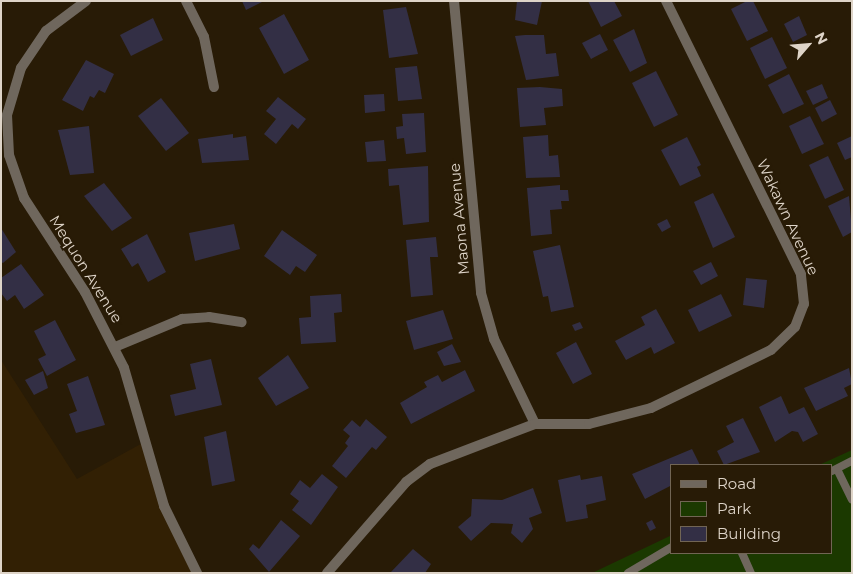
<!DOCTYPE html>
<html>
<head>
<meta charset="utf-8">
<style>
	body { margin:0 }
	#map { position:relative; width:853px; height:574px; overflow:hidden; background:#281b06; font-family:Montserrat,sans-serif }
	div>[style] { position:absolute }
	.built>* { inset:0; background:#322004 }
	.green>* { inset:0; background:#1b3900 }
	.building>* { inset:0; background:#332f45 }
	.service>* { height:8px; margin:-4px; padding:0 4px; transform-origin:4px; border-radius:4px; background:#6f675d }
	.minor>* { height:10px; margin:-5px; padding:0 5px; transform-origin:5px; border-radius:5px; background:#6f675d }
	span { translate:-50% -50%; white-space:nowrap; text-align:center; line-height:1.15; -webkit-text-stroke:4px #281b06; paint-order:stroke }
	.street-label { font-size:15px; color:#ded4c8 }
	.frame { position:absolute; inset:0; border:2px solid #ded4c8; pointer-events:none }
	.legend { position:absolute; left:670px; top:464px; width:162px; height:90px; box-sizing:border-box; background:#281b06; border:1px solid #716554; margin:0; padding:6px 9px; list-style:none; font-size:15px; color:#ded4c8 }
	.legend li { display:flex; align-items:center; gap:10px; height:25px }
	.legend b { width:25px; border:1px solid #716554 }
	.north { position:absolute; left:783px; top:20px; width:50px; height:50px; -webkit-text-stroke:4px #281b06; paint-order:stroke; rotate:63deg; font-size:14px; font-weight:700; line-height:20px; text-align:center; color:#ded4c8 }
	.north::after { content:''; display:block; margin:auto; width:18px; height:22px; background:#ded4c8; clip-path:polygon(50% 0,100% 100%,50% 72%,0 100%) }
</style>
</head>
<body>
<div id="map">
	<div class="built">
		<div style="clip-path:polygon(1px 360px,77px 479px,148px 440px,177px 538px,198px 573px,1px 573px)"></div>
	</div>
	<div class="green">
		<div style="clip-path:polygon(852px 450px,852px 573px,592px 573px,672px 535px,672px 553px,832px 553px,832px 465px,819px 465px)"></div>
	</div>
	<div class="building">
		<div style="clip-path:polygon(242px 1px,264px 1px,246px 10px)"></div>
		<div style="clip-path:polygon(517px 1px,542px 1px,537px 25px,515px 20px)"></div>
		<div style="clip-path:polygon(588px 1px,614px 1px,622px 16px,601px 27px)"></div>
		<div style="clip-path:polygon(747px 1px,753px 1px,768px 31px,747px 41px,731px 9px)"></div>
		<div style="clip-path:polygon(406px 7px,418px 54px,389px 58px,383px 10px)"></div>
		<div style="clip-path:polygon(284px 14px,309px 60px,284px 74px,259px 28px)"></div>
		<div style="clip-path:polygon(799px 16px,807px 35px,793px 42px,784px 24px)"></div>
		<div style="clip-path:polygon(153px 18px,163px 40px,131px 56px,120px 35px)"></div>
		<div style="clip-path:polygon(634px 29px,647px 63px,630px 72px,613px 40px)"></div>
		<div style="clip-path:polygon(600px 34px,608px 50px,591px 59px,582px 43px)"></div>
		<div style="clip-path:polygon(525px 35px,544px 35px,546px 54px,556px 53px,559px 76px,526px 80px,515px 36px)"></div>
		<div style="clip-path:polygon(772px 37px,787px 68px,765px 79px,750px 48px)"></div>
		<div style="clip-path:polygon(86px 60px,114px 74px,105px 93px,99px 90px,94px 98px,90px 96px,83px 111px,62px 100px)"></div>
		<div style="clip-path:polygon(417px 66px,422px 99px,398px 101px,395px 68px)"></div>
		<div style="clip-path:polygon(656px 71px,678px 115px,654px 127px,632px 83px)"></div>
		<div style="clip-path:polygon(789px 74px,804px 104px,783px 114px,768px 85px)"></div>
		<div style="clip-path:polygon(822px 84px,828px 98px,813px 105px,806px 91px)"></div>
		<div style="clip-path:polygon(540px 87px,562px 89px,563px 106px,544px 108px,546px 125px,520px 127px,517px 88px)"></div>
		<div style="clip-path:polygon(384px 94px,385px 111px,365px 113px,364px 95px)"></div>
		<div style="clip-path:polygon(278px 97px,306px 119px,298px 129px,292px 124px,276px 144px,264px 134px,276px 119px,266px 111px)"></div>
		<div style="clip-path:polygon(161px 98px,189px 133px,166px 151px,138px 116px)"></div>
		<div style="clip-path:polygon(830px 100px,837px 114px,822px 122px,815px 108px)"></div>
		<div style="clip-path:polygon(424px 113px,426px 152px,406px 154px,404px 138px,397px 139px,396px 127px,403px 126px,402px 114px)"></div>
		<div style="clip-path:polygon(810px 116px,824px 144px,802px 154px,789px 126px)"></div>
		<div style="clip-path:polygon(89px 126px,94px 173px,70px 175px,58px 130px)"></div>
		<div style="clip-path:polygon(233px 134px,233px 138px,246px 136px,249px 160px,202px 163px,198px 139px)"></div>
		<div style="clip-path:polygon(548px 135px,549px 156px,558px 155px,560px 177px,526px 178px,523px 137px)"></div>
		<div style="clip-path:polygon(852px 136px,852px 157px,845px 160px,837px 143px)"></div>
		<div style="clip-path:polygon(687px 137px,701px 165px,697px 167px,701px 176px,680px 186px,661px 150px)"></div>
		<div style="clip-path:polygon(384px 140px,386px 161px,367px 162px,365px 142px)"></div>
		<div style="clip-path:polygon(828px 156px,844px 190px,825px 199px,809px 165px)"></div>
		<div style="clip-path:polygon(428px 166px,429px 222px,403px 225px,399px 185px,389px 186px,388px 169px)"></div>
		<div style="clip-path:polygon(104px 183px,132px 218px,112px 231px,84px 196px)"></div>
		<div style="clip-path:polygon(560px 185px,560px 190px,568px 190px,569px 201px,561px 201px,562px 209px,550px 210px,552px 234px,531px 236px,527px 188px)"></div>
		<div style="clip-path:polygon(713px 193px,735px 237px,713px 248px,694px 202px)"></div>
		<div style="clip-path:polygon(849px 196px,852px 232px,843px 237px,828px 206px)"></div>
		<div style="clip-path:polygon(667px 219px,671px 227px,662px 232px,657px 224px)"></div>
		<div style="clip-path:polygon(234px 224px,240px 249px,195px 261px,189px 233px)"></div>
		<div style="clip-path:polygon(1px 228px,16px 252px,3px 263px,1px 262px)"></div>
		<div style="clip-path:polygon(282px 230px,317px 255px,305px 272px,296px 266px,290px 275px,264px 256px)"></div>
		<div style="clip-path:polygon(147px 234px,166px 272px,148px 282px,138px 263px,132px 267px,121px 249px)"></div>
		<div style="clip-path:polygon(436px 237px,438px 257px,430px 257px,433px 295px,411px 297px,406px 240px)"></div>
		<div style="clip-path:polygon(560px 245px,574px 307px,551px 312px,548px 296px,543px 297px,533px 251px)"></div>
		<div style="clip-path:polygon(711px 262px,718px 276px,701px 285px,693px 271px)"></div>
		<div style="clip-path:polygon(21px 264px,44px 295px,24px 309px,15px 295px,7px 301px,1px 293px,1px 278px)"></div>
		<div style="clip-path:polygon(746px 278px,767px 280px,764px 308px,743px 305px)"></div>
		<div style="clip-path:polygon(341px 294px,342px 312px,334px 313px,336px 342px,301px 344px,299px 318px,311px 317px,310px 296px)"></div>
		<div style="clip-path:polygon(721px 294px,732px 316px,699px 332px,688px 310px)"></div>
		<div style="clip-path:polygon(656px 309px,675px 343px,654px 354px,651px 347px,626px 360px,615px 341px,645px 325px,641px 317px)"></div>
		<div style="clip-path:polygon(443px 310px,453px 339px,414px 350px,406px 321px)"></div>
		<div style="clip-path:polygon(55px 320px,76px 360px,47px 376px,38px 359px,46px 355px,34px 331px)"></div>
		<div style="clip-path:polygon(580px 322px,583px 328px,575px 331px,572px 325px)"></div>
		<div style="clip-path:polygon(576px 342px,592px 374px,573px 384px,556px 353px)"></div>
		<div style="clip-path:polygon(452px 344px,461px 362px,444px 366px,437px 352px)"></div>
		<div style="clip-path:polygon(288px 355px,309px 388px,276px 406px,258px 378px)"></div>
		<div style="clip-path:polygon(211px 359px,222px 405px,175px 416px,170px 395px,196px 389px,190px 364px)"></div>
		<div style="clip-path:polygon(849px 368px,852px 384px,844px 388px,848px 396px,816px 411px,804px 388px)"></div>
		<div style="clip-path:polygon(465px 370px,475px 391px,411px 424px,400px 403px,427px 387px,424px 382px,438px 375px,442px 382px)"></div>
		<div style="clip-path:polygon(43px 371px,48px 388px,34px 395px,25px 380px)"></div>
		<div style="clip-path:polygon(88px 376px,105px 425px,76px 433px,69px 414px,77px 411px,67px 384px)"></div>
		<div style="clip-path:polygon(781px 396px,789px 414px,804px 407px,818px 434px,803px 442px,798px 432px,792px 431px,775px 442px,759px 407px)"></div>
		<div style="clip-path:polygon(743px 418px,760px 452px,724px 465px,717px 451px,734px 442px,726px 426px)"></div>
		<div style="clip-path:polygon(366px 419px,387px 437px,376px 450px,372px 447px,346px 478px,332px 466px,348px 446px,345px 443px,350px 436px,343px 430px,352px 420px,360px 427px)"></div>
		<div style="clip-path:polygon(226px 431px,235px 481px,212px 486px,204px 437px)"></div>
		<div style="clip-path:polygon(692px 449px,700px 465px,672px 465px,672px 485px,645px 499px,632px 474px)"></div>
		<div style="clip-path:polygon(322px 474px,338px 487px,311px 525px,292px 510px,299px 501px,290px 494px,300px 480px,310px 488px)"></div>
		<div style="clip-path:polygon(580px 475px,581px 480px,602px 476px,606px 500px,586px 505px,588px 518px,566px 522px,558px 480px)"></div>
		<div style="clip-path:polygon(533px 488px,542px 513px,529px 518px,533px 529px,522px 543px,511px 533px,513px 524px,491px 523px,471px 541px,458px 527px,471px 516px,472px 499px,502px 500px)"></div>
		<div style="clip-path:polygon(281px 520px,300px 536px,269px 572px,249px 549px,253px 544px,259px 549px)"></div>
		<div style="clip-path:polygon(652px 520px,656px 528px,650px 531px,646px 523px)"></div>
		<div style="clip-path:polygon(413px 549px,431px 564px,425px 573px,390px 573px)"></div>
	</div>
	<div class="service">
		<div style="left:837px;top:469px;width:34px;rotate:64deg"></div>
		<div style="left:832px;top:471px;width:22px;rotate:-27deg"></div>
		<div style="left:742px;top:553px;width:22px;rotate:66deg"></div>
		<div style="left:628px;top:573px;width:51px;rotate:-30.6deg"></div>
	</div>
	<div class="minor">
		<div style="left:86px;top:1px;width:50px;rotate:143.1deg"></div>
		<div style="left:46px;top:31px;width:45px;rotate:124deg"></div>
		<div style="left:21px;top:68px;width:49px;rotate:106.6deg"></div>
		<div style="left:7px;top:115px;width:40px;rotate:87.1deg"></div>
		<div style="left:9px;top:155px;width:46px;rotate:70.8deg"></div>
		<div style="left:24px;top:198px;width:112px;rotate:57deg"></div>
		<div style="left:85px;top:292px;width:85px;rotate:62.8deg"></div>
		<div style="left:124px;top:368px;width:144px;rotate:73.8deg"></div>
		<div style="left:164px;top:506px;width:75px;rotate:63.8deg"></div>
		<div style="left:186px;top:1px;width:40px;rotate:63.4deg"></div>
		<div style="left:204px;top:37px;width:51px;rotate:78.7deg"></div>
		<div style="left:454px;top:1px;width:293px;rotate:84.7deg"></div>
		<div style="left:481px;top:293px;width:48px;rotate:74.2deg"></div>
		<div style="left:494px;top:339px;width:94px;rotate:64.2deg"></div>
		<div style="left:115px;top:347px;width:73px;rotate:-22.7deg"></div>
		<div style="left:182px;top:319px;width:27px;rotate:-4deg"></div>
		<div style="left:209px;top:317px;width:33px;rotate:9deg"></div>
		<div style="left:327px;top:573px;width:121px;rotate:-49deg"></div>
		<div style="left:406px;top:482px;width:30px;rotate:-37deg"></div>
		<div style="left:430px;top:464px;width:112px;rotate:-20.9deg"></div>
		<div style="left:535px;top:424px;width:54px"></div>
		<div style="left:589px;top:424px;width:64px;rotate:-14.5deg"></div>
		<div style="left:651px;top:408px;width:133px;rotate:-25.8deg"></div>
		<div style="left:771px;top:350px;width:33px;rotate:-44deg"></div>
		<div style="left:795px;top:327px;width:25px;rotate:-69deg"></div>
		<div style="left:804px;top:304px;width:30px;rotate:-96deg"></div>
		<div style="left:801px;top:274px;width:305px;rotate:-116.3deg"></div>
	</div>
	<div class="street-label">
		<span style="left:788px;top:217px;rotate:65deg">Wakawn Avenue</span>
		<span style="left:459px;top:219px;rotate:-95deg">Maona Avenue</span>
		<span style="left:86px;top:269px;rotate:58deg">Mequon Avenue</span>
	</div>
	<div class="frame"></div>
	<ul class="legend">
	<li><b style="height:6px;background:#6f675d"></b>Road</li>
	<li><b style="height:14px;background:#1b3900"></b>Park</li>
	<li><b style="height:14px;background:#332f45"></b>Building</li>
	</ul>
	<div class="north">N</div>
</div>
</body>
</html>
